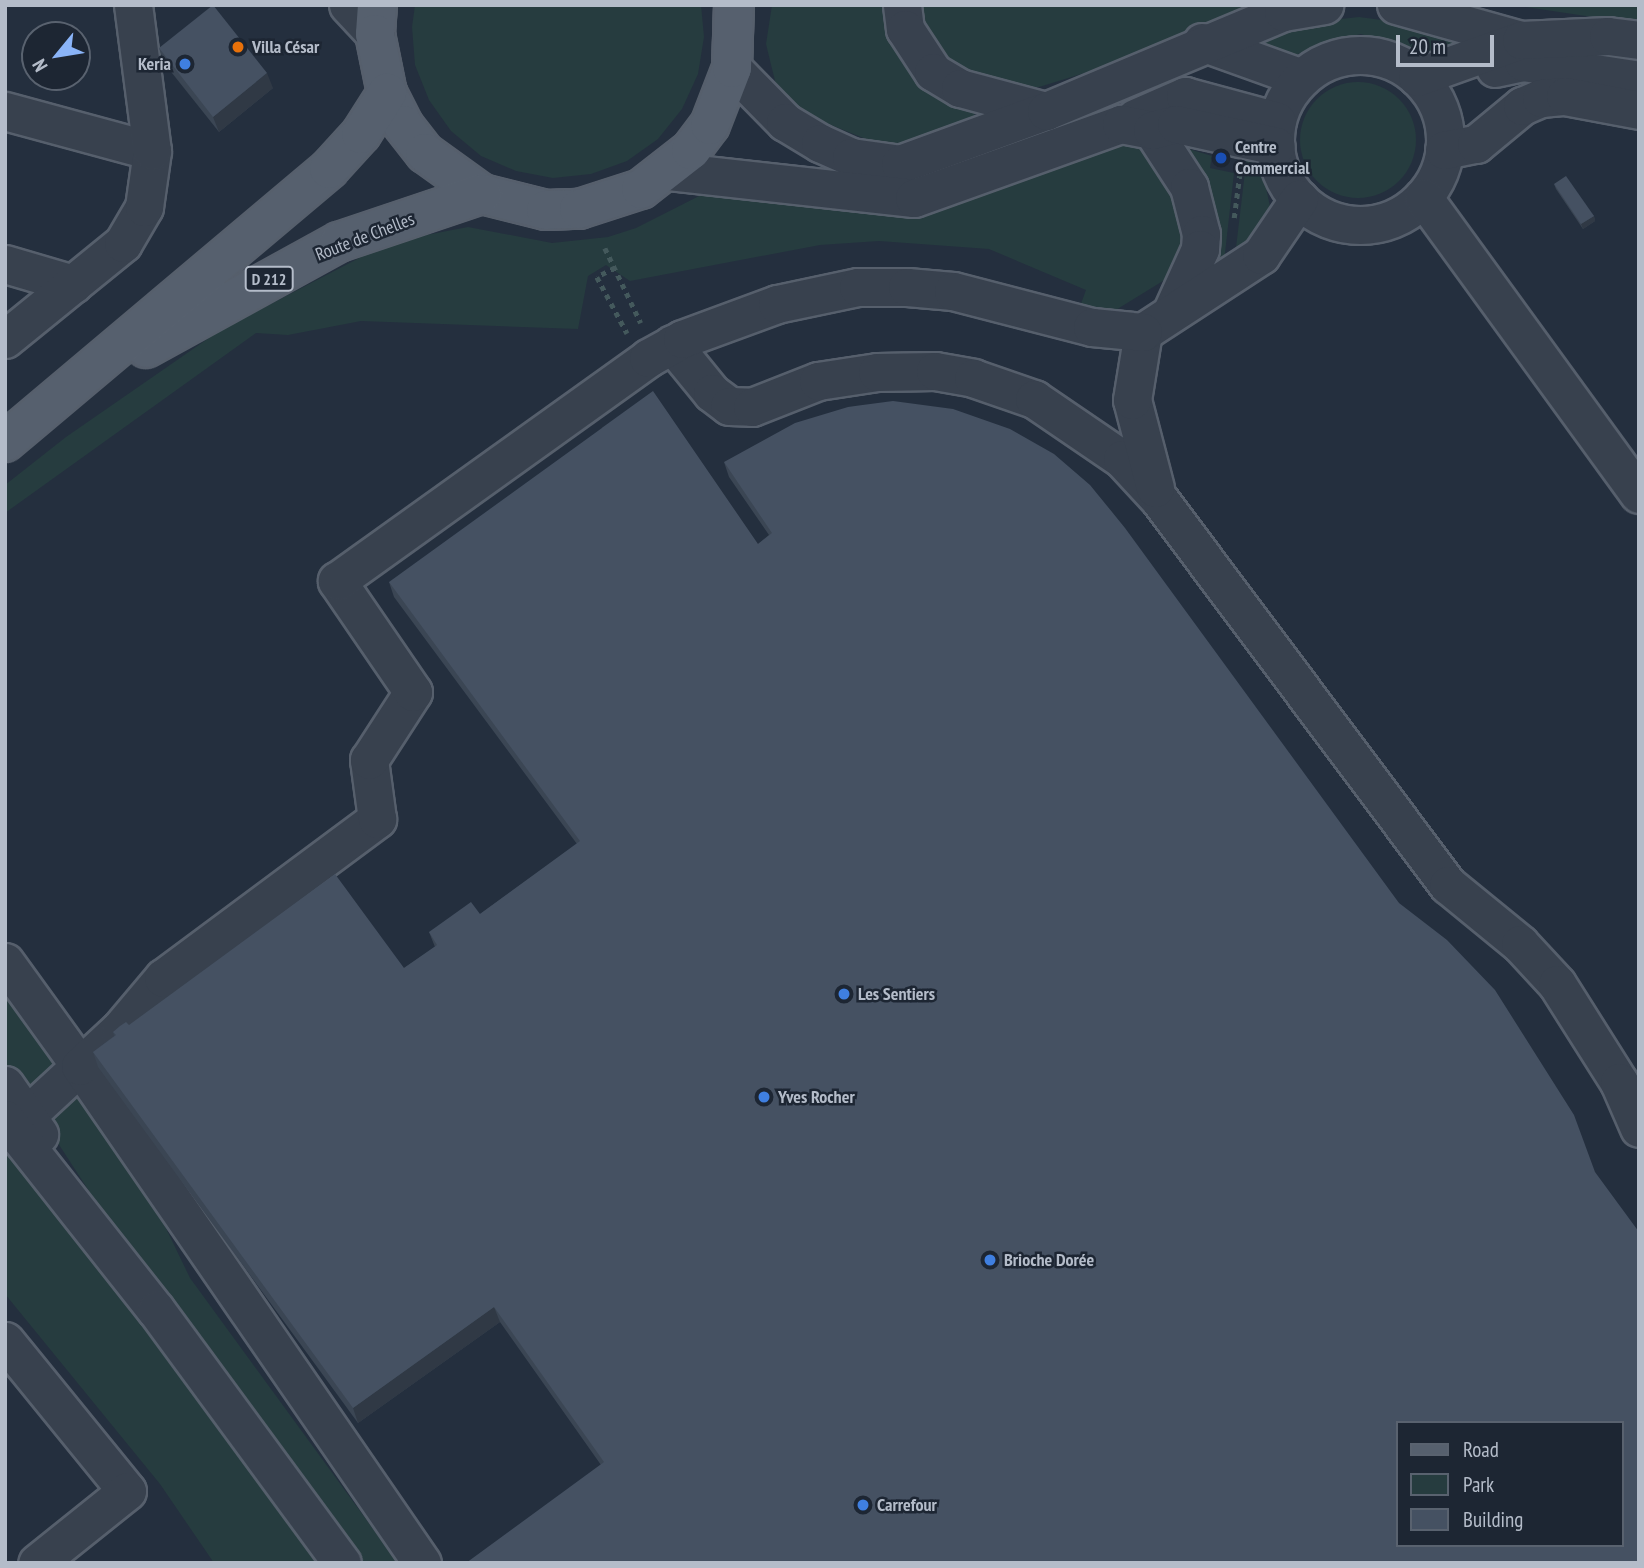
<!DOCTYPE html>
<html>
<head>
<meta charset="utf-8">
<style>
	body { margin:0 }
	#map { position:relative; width:1644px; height:1568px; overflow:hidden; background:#242f3e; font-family:"PT Sans Narrow",sans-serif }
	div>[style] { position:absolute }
	.green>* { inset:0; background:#263c3f }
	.round { border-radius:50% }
	.path>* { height:4.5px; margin-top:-2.25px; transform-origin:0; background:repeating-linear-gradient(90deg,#44595c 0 5px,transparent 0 10px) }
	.roads { filter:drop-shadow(2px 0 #565f6c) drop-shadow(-2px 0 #565f6c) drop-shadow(0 2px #565f6c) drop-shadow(0 -2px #565f6c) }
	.minor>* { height:37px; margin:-18.5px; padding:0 18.5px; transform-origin:18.5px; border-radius:18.5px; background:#38414e }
	.minor>.ring { margin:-18.5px; padding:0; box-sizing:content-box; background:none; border:37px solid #38414e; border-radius:50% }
	.major>* { height:38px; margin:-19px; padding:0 19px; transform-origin:19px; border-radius:19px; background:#56606e }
	.wall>* { inset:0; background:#3b4654 }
	.shaded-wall>* { inset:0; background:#303945 }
	.building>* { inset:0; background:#455162 }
	.dots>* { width:19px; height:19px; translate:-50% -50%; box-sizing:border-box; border:4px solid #1d2633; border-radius:50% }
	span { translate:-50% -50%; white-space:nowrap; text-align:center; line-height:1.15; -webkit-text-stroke:5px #1d2633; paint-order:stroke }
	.shield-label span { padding:2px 5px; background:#1d2633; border:2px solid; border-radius:5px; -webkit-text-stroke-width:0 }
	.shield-label { font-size:16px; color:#b4bcc9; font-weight:700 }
	.poi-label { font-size:18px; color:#b4bcc9; font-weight:700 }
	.left { translate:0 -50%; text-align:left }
	.right { translate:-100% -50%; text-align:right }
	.street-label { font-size:18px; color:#b4bcc9 }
	.frame { position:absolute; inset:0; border:7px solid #b4bcc9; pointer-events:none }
	.legend { position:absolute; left:1396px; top:1421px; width:228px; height:126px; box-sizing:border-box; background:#1d2633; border:2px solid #59626f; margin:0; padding:9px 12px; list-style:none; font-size:21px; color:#b4bcc9 }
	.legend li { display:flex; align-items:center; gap:14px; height:35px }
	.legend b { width:35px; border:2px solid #59626f }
	.north { position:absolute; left:21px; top:21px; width:70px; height:70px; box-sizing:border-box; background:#1d2633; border:2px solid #59626f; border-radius:50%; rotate:240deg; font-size:19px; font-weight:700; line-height:28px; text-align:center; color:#b4bcc9 }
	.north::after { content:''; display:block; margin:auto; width:24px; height:32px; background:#8ab4f8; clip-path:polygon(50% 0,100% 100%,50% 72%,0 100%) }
	.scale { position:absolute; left:1396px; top:35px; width:98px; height:32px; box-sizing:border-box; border:4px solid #b4bcc9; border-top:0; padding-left:9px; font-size:21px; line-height:24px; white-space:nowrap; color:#b4bcc9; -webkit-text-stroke:5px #1d2633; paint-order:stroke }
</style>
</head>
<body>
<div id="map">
	<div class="green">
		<div style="clip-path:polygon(415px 5px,701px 5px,704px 37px,698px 74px,682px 109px,658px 139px,627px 161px,591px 174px,553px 178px,516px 171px,481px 156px,451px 131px,429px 100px,415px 65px,412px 27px)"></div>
		<div style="clip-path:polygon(772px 5px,888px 5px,974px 108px,975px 119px,915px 144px,881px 145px,801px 113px,776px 85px,766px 44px)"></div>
		<div style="clip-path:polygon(914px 5px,1252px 5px,1091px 71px,1039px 87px,1001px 87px,935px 60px)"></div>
		<div style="clip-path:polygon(1513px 5px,1639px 5px,1639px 24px)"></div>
		<div style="clip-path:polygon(1359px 17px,1450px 29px,1478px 39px,1428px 57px,1361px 34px,1319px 44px,1294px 56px,1248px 48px,1286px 25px)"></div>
		<div class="round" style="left:1300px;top:82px;width:116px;height:116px"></div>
		<div style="clip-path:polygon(1125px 141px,1154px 156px,1167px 173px,1186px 240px,1171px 276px,1106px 316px,1079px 309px,1086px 290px,989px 249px,879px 241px,820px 245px,630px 281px,606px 265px,588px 276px,578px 329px,361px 321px,288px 335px,256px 333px,5px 513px,5px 485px,66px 437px,219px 331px,390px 242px,468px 227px,552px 243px,608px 237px,636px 228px,711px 190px,879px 207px)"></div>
		<div style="clip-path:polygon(1182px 147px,1212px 156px,1210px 168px,1234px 173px,1223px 271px,1204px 285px)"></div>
		<div style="clip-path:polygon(1247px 155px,1263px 174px,1271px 211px,1267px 227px,1235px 256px)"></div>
		<div style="clip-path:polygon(5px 993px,60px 1068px,33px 1099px,5px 1074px)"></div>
		<div style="clip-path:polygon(75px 1094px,83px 1097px,148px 1191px,190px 1278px,398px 1563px,357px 1563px,100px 1208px,56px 1140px,50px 1120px)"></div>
		<div style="clip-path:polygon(5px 1128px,325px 1563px,214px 1563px,160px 1484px,5px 1294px)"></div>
	</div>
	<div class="path">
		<div style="left:1234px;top:218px;width:47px;rotate:-82.7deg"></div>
		<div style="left:605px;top:248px;width:83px;rotate:64.4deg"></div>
		<div style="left:615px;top:268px;width:20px;rotate:153deg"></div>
		<div style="left:597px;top:277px;width:64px;rotate:61.8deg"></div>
	</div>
	<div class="roads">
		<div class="minor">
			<div style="left:348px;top:5px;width:40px;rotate:47deg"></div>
			<div style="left:902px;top:5px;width:24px;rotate:83deg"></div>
			<div style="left:905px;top:29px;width:51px;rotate:56.9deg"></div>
			<div style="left:933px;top:72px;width:31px;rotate:31deg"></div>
			<div style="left:960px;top:88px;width:89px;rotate:15deg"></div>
			<div style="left:1396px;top:5px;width:130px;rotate:15.6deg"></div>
			<div style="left:1202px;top:42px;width:106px;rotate:19.8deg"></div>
			<div class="ring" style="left:1275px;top:55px;width:133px;height:133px"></div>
			<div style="left:732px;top:68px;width:76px;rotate:45.5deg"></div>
			<div style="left:785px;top:122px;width:41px;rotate:31deg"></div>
			<div style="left:820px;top:143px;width:34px;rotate:24deg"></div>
			<div style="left:851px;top:157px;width:49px;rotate:8.1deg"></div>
			<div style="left:900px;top:164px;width:155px;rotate:-20deg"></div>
			<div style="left:1046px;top:111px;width:257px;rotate:-22.7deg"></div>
			<div style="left:1283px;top:12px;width:42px;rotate:-9.7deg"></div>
			<div style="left:1495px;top:68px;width:29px;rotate:-12deg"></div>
			<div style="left:1523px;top:62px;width:117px;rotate:8.8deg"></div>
			<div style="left:1417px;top:77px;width:110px;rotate:-19.6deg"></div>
			<div style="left:1521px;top:40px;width:87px;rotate:-2.6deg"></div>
			<div style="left:1608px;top:36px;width:31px;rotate:7deg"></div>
			<div style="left:5px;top:111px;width:152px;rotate:15.2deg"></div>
			<div style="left:1135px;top:118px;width:55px;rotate:-23.7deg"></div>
			<div style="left:1185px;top:96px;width:95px;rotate:15.2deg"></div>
			<div style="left:1152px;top:130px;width:68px;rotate:57deg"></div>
			<div style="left:1189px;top:187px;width:49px;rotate:75.7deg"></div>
			<div style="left:1201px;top:234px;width:15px;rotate:94deg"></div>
			<div style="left:1200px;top:249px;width:68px;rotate:114.3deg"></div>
			<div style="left:1444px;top:150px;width:33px;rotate:-11deg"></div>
			<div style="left:1476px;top:144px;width:60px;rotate:-39.6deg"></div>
			<div style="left:1522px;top:106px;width:21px;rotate:-23deg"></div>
			<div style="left:1541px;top:98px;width:24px;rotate:-5deg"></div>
			<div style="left:1565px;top:96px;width:75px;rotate:10.7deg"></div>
			<div style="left:669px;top:171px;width:246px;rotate:6.3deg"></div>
			<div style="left:914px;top:198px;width:220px;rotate:-19.7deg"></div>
			<div style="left:1121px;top:124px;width:32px;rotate:11deg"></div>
			<div style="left:1152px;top:130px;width:25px;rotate:-14deg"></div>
			<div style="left:1176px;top:124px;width:102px;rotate:12.4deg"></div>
			<div style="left:1423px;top:197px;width:367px;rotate:54deg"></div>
			<div style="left:5px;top:264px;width:71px;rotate:16.4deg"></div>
			<div style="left:5px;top:339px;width:152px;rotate:-39.1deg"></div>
			<div style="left:123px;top:243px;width:42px;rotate:-59.7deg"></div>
			<div style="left:144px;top:207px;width:57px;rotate:-81.9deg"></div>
			<div style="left:152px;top:151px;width:147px;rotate:-97.4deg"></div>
			<div style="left:672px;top:344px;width:63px;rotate:50.8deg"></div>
			<div style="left:712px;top:393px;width:21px;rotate:37deg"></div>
			<div style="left:729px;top:406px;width:23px;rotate:2deg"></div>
			<div style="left:752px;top:407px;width:71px;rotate:-21.5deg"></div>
			<div style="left:818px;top:381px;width:60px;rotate:-8.7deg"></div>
			<div style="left:877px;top:372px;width:58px;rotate:-1deg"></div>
			<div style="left:935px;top:371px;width:39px;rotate:10deg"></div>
			<div style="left:973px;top:378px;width:65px;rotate:19deg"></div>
			<div style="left:1034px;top:399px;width:107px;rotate:34.3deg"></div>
			<div style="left:1122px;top:459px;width:54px;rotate:47.2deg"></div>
			<div style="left:1159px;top:499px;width:482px;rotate:53.2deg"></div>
			<div style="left:1448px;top:885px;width:93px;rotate:39.3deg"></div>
			<div style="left:1520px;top:944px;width:54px;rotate:47.2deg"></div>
			<div style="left:1557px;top:984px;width:116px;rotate:57.7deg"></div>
			<div style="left:1619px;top:1082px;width:50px;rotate:66.5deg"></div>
			<div style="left:1155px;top:488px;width:91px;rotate:-104.6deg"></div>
			<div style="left:1132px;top:400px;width:69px;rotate:-80.8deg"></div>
			<div style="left:1143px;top:332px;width:141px;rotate:-33.1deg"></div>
			<div style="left:1261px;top:255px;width:68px;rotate:-55.8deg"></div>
			<div style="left:5px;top:962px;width:128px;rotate:54.2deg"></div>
			<div style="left:80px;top:1066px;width:72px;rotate:137.2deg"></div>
			<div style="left:5px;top:1085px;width:60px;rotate:55.2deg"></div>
			<div style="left:5px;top:1119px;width:243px;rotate:51.7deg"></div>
			<div style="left:156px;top:1310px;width:314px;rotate:53.7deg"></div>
			<div style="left:5px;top:1341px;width:193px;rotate:50.9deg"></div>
			<div style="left:127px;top:1491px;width:115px;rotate:141.3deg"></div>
			<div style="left:422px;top:1563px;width:603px;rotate:-124.53deg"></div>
			<div style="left:80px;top:1066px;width:54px;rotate:-42.8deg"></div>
			<div style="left:120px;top:1029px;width:67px;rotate:-49.9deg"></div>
			<div style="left:163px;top:978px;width:267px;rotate:-36.6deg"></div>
			<div style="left:377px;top:819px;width:60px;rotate:-97.7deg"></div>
			<div style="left:369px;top:760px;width:81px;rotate:-57.1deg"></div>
			<div style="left:413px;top:692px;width:135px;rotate:-124.4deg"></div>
			<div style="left:337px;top:581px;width:383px;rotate:-35.6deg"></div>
			<div style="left:648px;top:358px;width:39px;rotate:-29deg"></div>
			<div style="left:682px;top:339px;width:101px;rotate:-20.2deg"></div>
			<div style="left:777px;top:304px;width:83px;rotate:-11.9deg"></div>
			<div style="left:858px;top:287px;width:49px"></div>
			<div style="left:907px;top:287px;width:46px;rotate:5deg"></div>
			<div style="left:953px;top:291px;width:144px;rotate:14.5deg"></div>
			<div style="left:1092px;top:327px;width:51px;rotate:5.6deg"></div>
		</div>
		<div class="major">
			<div style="left:377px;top:5px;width:29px;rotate:94deg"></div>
			<div style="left:375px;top:34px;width:60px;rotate:78.5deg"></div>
			<div style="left:387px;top:93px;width:36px;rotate:63deg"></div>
			<div style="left:403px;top:125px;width:36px;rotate:52deg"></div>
			<div style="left:425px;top:153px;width:70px;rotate:35.7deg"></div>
			<div style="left:482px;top:194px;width:66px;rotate:14deg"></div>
			<div style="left:546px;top:210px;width:33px;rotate:-2deg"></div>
			<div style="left:579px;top:209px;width:65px;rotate:-17.9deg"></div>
			<div style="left:641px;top:189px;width:63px;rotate:-38deg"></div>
			<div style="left:691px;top:150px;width:31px;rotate:-53deg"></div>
			<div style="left:710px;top:125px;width:61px;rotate:-68.9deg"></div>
			<div style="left:732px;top:68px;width:63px;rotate:-88.2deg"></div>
			<div style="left:146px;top:348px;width:220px;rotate:-28.8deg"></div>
			<div style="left:339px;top:242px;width:151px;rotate:-18.6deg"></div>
			<div style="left:5px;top:442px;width:424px;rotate:-40.1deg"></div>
			<div style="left:329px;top:169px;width:47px;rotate:-47.6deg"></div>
			<div style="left:361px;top:134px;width:49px;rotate:-57.6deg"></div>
		</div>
	</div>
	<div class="wall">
		<div style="clip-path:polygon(159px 48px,273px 88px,219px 132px,164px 63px)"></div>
		<div style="clip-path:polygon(1554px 184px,1594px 216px,1595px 221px,1583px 229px,1556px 189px)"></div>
		<div style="clip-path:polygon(724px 462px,1399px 903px,601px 1465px,500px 1322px,358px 1423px,98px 1067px,93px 1052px,114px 1036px,113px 1032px,129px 1025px,404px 968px,435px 947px,429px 932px,480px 914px,577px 844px,394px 597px,389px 582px,758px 544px,769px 535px,729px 477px)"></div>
	</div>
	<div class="shaded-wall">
		<div style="clip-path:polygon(267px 73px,273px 88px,219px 132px,213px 117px)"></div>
		<div style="clip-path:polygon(1594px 216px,1595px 221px,1583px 229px,1581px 224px)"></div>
		<div style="clip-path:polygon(494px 1307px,500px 1322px,358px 1423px,353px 1408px)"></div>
	</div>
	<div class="building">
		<div style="clip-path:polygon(213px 5px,267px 73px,213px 117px,159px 48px)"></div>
		<div style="clip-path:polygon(1566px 176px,1594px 216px,1581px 224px,1554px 184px)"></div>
		<div style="clip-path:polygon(evenodd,653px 391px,758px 544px,772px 533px,724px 462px,795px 423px,848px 407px,893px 401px,953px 409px,1010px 429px,1054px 454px,1090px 485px,1125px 528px,1399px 903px,1447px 940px,1495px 990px,1574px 1115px,1595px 1172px,1639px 1232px,1639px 1563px,466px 1563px,604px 1462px,494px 1307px,353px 1408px,93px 1052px,116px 1035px,113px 1032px,120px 1026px,126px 1022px,129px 1025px,335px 874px,404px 968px,437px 945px,429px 932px,471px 902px,480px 914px,580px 841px,389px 582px,653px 391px,1397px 1423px,1621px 1423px,1621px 1545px,1397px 1545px,1397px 1423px)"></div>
	</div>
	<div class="dots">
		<div style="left:238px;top:47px;background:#e8710a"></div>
		<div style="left:185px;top:64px;background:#3f7fe0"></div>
		<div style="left:1221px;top:158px;background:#1a4fb4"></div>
		<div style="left:844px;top:994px;background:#3f7fe0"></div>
		<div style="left:764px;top:1097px;background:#3f7fe0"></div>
		<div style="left:990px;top:1260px;background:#3f7fe0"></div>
		<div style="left:863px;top:1505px;background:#3f7fe0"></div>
	</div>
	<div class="shield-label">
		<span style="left:269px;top:279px">D 212</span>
	</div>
	<div class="poi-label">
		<span class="left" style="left:252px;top:47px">Villa César</span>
		<span class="right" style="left:171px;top:64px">Keria</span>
		<span class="left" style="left:1235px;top:158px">Centre<br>Commercial</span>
		<span class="left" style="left:858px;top:994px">Les Sentiers</span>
		<span class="left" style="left:778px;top:1097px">Yves Rocher</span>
		<span class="left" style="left:1004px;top:1260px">Brioche Dorée</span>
		<span class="left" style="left:877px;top:1505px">Carrefour</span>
	</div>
	<div class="street-label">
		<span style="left:365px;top:237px;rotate:-21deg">Route de Chelles</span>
	</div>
	<div class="frame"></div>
	<ul class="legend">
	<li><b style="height:9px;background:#56606e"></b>Road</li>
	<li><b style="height:19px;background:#263c3f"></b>Park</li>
	<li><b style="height:19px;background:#455162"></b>Building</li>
	</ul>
	<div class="north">N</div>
	<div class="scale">20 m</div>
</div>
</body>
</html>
